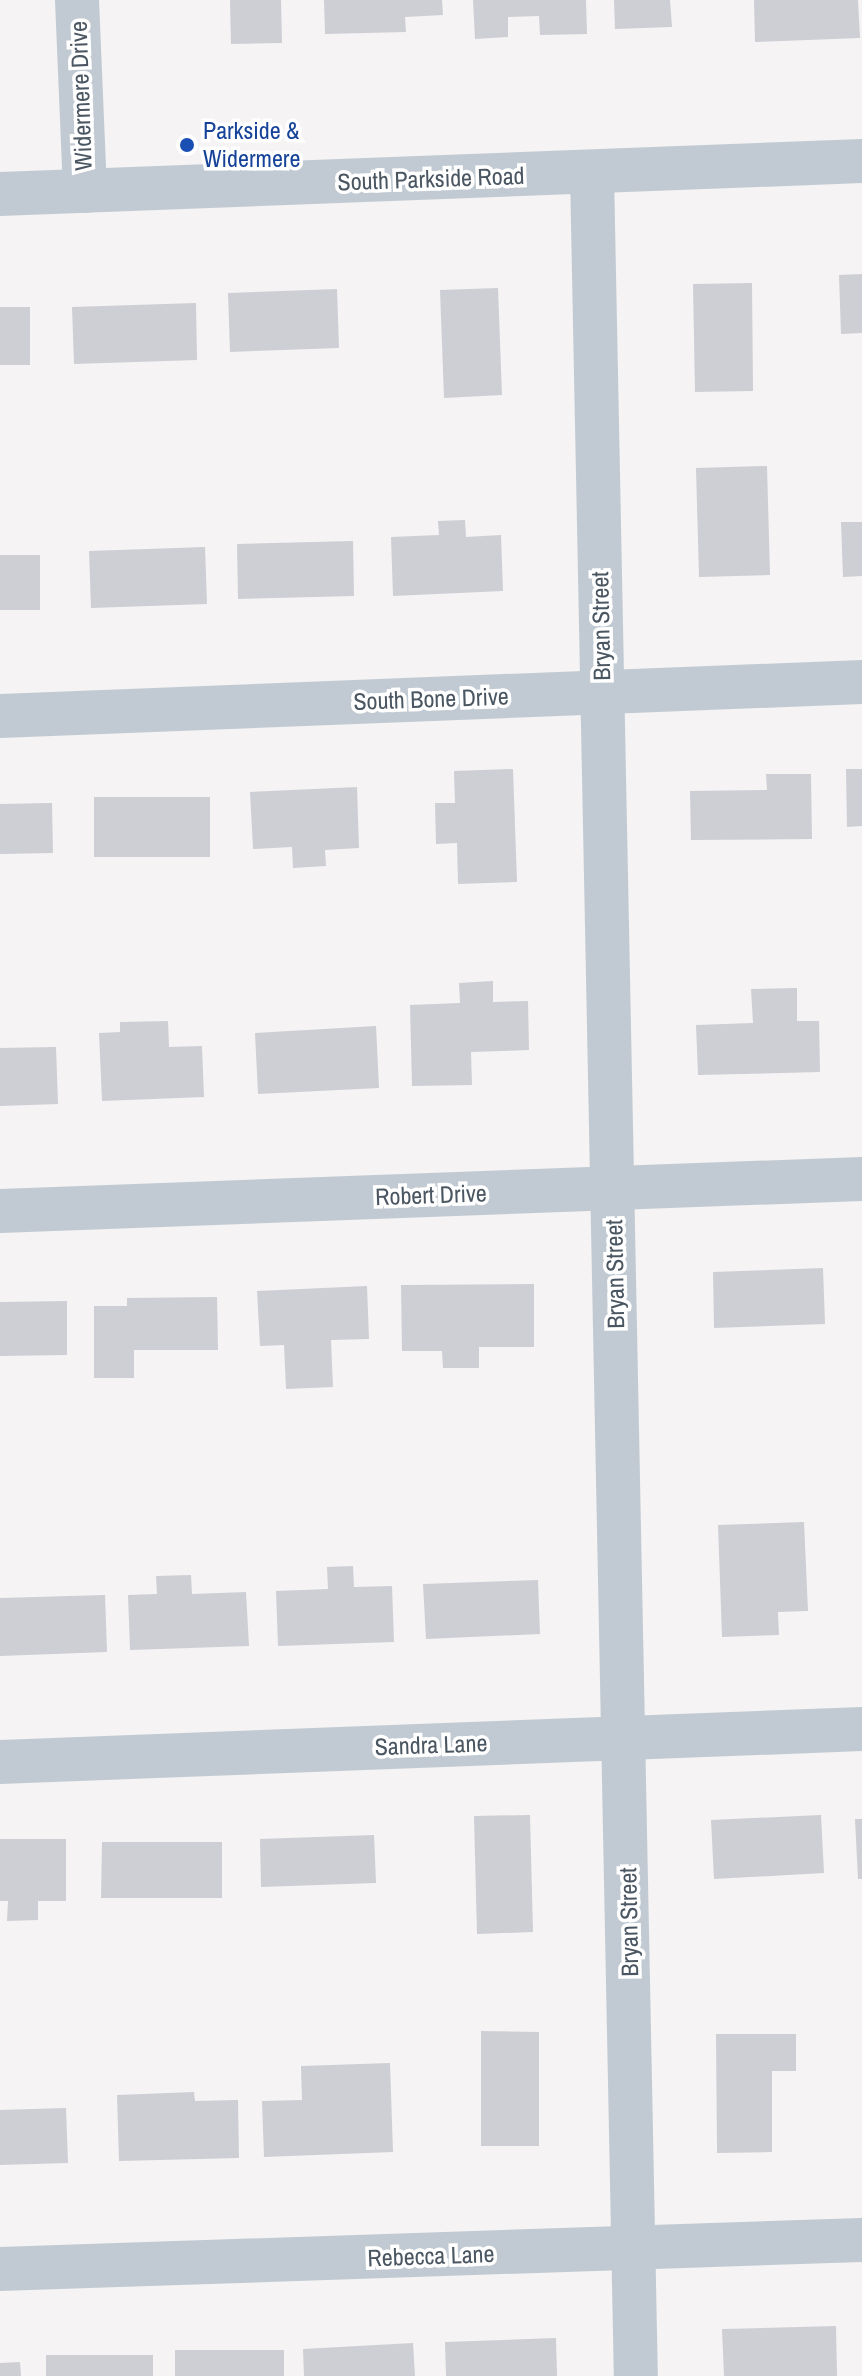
<!DOCTYPE html>
<html>
<head>
<meta charset="utf-8">
<style>
	body { margin:0 }
	#map { position:relative; width:862px; height:2376px; overflow:hidden; background:#f5f3f3; font-family:"Archivo Narrow",sans-serif }
	div>[style] { position:absolute }
	.building>* { inset:0; background:#cdcfd5 }
	.minor>* { height:44px; margin:-22px; padding:0 22px; transform-origin:22px; border-radius:22px; background:#c1cad2 }
	.dots>* { width:22px; height:22px; translate:-50% -50%; box-sizing:border-box; border:4px solid #fff; border-radius:50% }
	span { translate:-50% -50%; white-space:nowrap; text-align:center; line-height:1.15; -webkit-text-stroke:7px #fff; paint-order:stroke }
	.street-label { font-size:24px; color:#4a5661 }
	.transit-label { font-size:24px; color:#164399 }
	.left { translate:0 -50%; text-align:left }
</style>
</head>
<body>
<div id="map">
	<div class="building">
		<div style="clip-path:polygon(230px 0,281px 0,282px 43px,231px 44px)"></div>
		<div style="clip-path:polygon(324px 0,442px 0,443px 15px,405px 17px,406px 32px,325px 34px)"></div>
		<div style="clip-path:polygon(473px 0,586px 0,587px 34px,540px 35px,539px 16px,508px 17px,508px 37px,475px 39px)"></div>
		<div style="clip-path:polygon(614px 0,670px 0,672px 27px,615px 29px)"></div>
		<div style="clip-path:polygon(754px 0,858px 0,860px 38px,755px 42px)"></div>
		<div style="clip-path:polygon(862px 274px,862px 333px,841px 334px,839px 275px)"></div>
		<div style="clip-path:polygon(752px 283px,753px 391px,695px 392px,693px 284px)"></div>
		<div style="clip-path:polygon(498px 288px,502px 395px,444px 398px,440px 290px)"></div>
		<div style="clip-path:polygon(337px 289px,339px 348px,230px 352px,228px 293px)"></div>
		<div style="clip-path:polygon(196px 303px,197px 360px,74px 364px,72px 307px)"></div>
		<div style="clip-path:polygon(0 307px,30px 307px,30px 365px,0 365px)"></div>
		<div style="clip-path:polygon(767px 466px,770px 575px,699px 577px,696px 468px)"></div>
		<div style="clip-path:polygon(465px 520px,466px 537px,501px 535px,503px 591px,393px 596px,391px 537px,439px 535px,438px 521px)"></div>
		<div style="clip-path:polygon(841px 522px,862px 522px,862px 576px,843px 577px)"></div>
		<div style="clip-path:polygon(353px 541px,354px 596px,238px 599px,237px 544px)"></div>
		<div style="clip-path:polygon(205px 547px,207px 604px,91px 608px,89px 551px)"></div>
		<div style="clip-path:polygon(0 555px,40px 555px,40px 610px,0 610px)"></div>
		<div style="clip-path:polygon(513px 769px,517px 882px,458px 884px,457px 843px,436px 844px,435px 803px,455px 803px,454px 771px)"></div>
		<div style="clip-path:polygon(846px 769px,862px 769px,862px 826px,847px 827px)"></div>
		<div style="clip-path:polygon(766px 774px,811px 774px,812px 839px,691px 840px,690px 791px,767px 790px)"></div>
		<div style="clip-path:polygon(357px 787px,359px 848px,325px 850px,326px 866px,293px 868px,292px 847px,253px 849px,250px 792px)"></div>
		<div style="clip-path:polygon(94px 797px,210px 797px,210px 857px,94px 857px)"></div>
		<div style="clip-path:polygon(52px 803px,53px 853px,0 854px,0 804px)"></div>
		<div style="clip-path:polygon(493px 981px,493px 1002px,528px 1001px,529px 1050px,471px 1052px,472px 1085px,412px 1086px,410px 1005px,460px 1003px,459px 983px)"></div>
		<div style="clip-path:polygon(797px 988px,797px 1021px,819px 1021px,820px 1072px,698px 1075px,696px 1025px,753px 1023px,751px 989px)"></div>
		<div style="clip-path:polygon(168px 1021px,169px 1047px,202px 1046px,204px 1097px,102px 1101px,99px 1033px,120px 1032px,120px 1022px)"></div>
		<div style="clip-path:polygon(376px 1026px,379px 1088px,258px 1094px,255px 1033px)"></div>
		<div style="clip-path:polygon(56px 1047px,58px 1104px,0 1106px,0 1048px)"></div>
		<div style="clip-path:polygon(823px 1268px,825px 1324px,714px 1328px,713px 1272px)"></div>
		<div style="clip-path:polygon(534px 1284px,534px 1347px,479px 1347px,479px 1368px,443px 1368px,442px 1351px,402px 1351px,401px 1285px)"></div>
		<div style="clip-path:polygon(367px 1286px,369px 1339px,331px 1340px,333px 1387px,286px 1389px,284px 1345px,260px 1346px,257px 1291px)"></div>
		<div style="clip-path:polygon(217px 1297px,218px 1350px,134px 1350px,134px 1378px,94px 1378px,94px 1306px,127px 1306px,127px 1298px)"></div>
		<div style="clip-path:polygon(67px 1301px,67px 1355px,0 1356px,0 1302px)"></div>
		<div style="clip-path:polygon(804px 1522px,808px 1611px,778px 1612px,779px 1635px,722px 1637px,718px 1525px)"></div>
		<div style="clip-path:polygon(353px 1566px,354px 1587px,392px 1586px,394px 1642px,278px 1646px,276px 1591px,328px 1589px,327px 1567px)"></div>
		<div style="clip-path:polygon(191px 1575px,192px 1594px,246px 1592px,249px 1646px,130px 1650px,128px 1595px,157px 1594px,156px 1576px)"></div>
		<div style="clip-path:polygon(538px 1580px,540px 1634px,426px 1639px,423px 1584px)"></div>
		<div style="clip-path:polygon(105px 1595px,107px 1652px,0 1656px,0 1598px)"></div>
		<div style="clip-path:polygon(530px 1815px,533px 1932px,477px 1934px,474px 1816px)"></div>
		<div style="clip-path:polygon(821px 1815px,824px 1873px,714px 1879px,711px 1820px)"></div>
		<div style="clip-path:polygon(855px 1819px,862px 1819px,862px 1879px,858px 1879px)"></div>
		<div style="clip-path:polygon(374px 1835px,376px 1883px,261px 1887px,260px 1839px)"></div>
		<div style="clip-path:polygon(0 1839px,66px 1839px,66px 1901px,38px 1901px,38px 1920px,7px 1921px,8px 1901px,0 1901px)"></div>
		<div style="clip-path:polygon(102px 1842px,222px 1842px,222px 1898px,101px 1898px)"></div>
		<div style="clip-path:polygon(481px 2031px,539px 2032px,539px 2146px,481px 2146px)"></div>
		<div style="clip-path:polygon(716px 2034px,796px 2034px,796px 2071px,772px 2071px,772px 2152px,717px 2153px)"></div>
		<div style="clip-path:polygon(390px 2063px,393px 2152px,264px 2157px,262px 2101px,302px 2100px,301px 2066px)"></div>
		<div style="clip-path:polygon(194px 2092px,195px 2101px,238px 2100px,239px 2158px,119px 2161px,117px 2095px)"></div>
		<div style="clip-path:polygon(66px 2108px,68px 2163px,0 2165px,0 2110px)"></div>
		<div style="clip-path:polygon(836px 2326px,837px 2376px,724px 2376px,722px 2329px)"></div>
		<div style="clip-path:polygon(556px 2338px,557px 2376px,446px 2376px,445px 2342px)"></div>
		<div style="clip-path:polygon(413px 2343px,415px 2376px,304px 2376px,303px 2349px)"></div>
		<div style="clip-path:polygon(175px 2350px,284px 2350px,284px 2376px,175px 2376px)"></div>
		<div style="clip-path:polygon(46px 2355px,153px 2355px,153px 2376px,46px 2376px)"></div>
		<div style="clip-path:polygon(20px 2362px,21px 2376px,0 2376px,0 2363px)"></div>
	</div>
	<div class="minor">
		<div style="left:77px;top:0;width:191px;rotate:87.6deg"></div>
		<div style="left:592px;top:173px;width:2203px;rotate:88.86deg"></div>
		<div style="left:0;top:194px;width:863px;rotate:-2.19deg"></div>
		<div style="left:0;top:716px;width:863px;rotate:-2.26deg"></div>
		<div style="left:0;top:1211px;width:863px;rotate:-2.13deg"></div>
		<div style="left:0;top:1762px;width:863px;rotate:-2.19deg"></div>
		<div style="left:0;top:2269px;width:862px;rotate:-1.93deg"></div>
	</div>
	<div class="dots">
		<div style="left:187px;top:145px;background:#1a4fb4"></div>
	</div>
	<div class="street-label">
		<span style="left:81px;top:96px;rotate:-92deg">Widermere Drive</span>
		<span style="left:431px;top:179px;rotate:-2deg">South Parkside Road</span>
		<span style="left:601px;top:626px;rotate:-91deg">Bryan Street</span>
		<span style="left:431px;top:699px;rotate:-2deg">South Bone Drive</span>
		<span style="left:431px;top:1195px;rotate:-2deg">Robert Drive</span>
		<span style="left:615px;top:1274px;rotate:-91deg">Bryan Street</span>
		<span style="left:431px;top:1745px;rotate:-2deg">Sandra Lane</span>
		<span style="left:629px;top:1922px;rotate:-91deg">Bryan Street</span>
		<span style="left:431px;top:2256px;rotate:-2deg">Rebecca Lane</span>
	</div>
	<div class="transit-label">
		<span class="left" style="left:203px;top:145px">Parkside &amp;<br>Widermere</span>
	</div>
</div>
</body>
</html>
